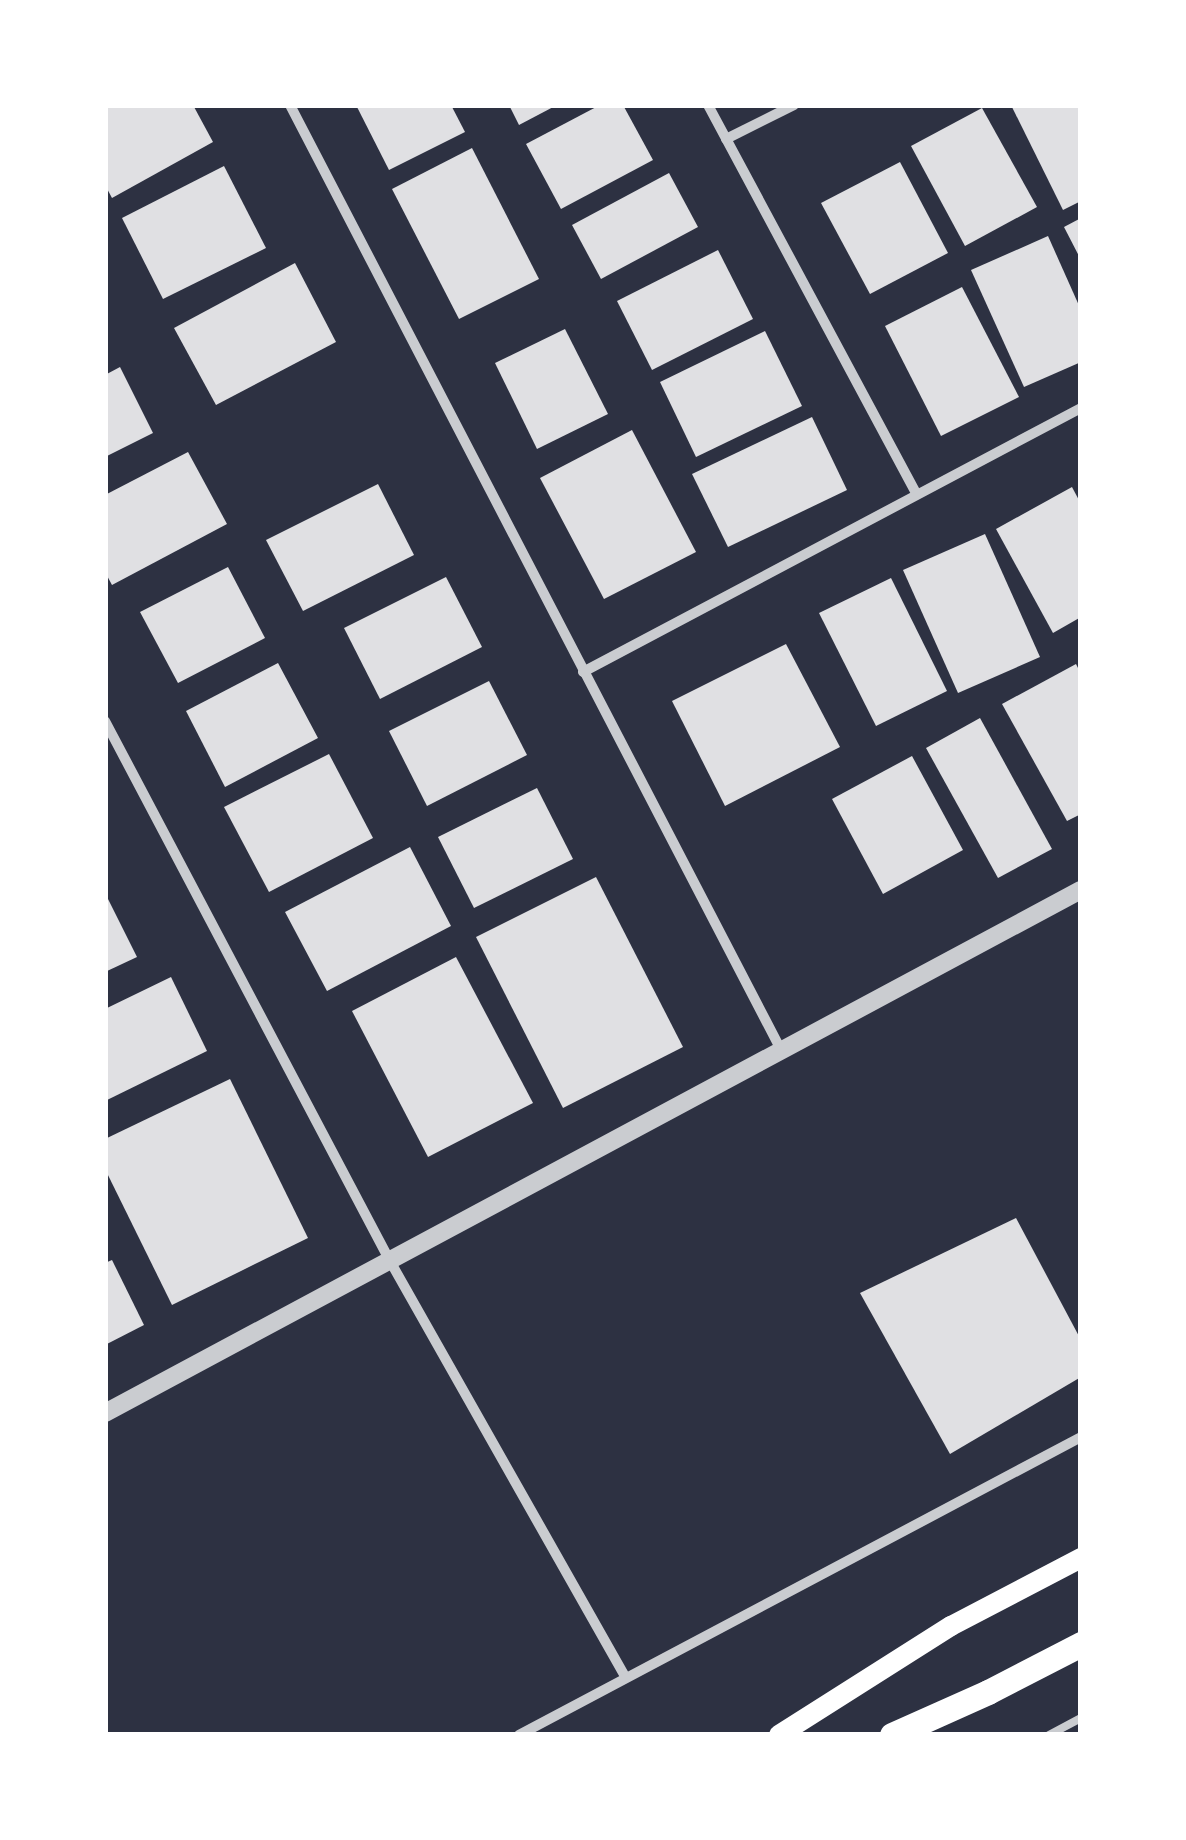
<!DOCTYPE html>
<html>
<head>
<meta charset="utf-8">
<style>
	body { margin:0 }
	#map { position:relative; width:1186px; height:1840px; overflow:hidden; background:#2d3142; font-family:Quicksand,sans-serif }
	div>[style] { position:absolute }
	.building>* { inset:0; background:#e0e0e3 }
	.service>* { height:8px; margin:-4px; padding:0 4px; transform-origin:4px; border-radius:4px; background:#caccd0 }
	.minor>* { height:10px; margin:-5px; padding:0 5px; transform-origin:5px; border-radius:5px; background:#caccd0 }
	.tertiary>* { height:18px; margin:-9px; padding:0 9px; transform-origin:9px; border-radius:9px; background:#caccd0 }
	.secondary>* { height:20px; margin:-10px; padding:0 10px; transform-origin:10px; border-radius:10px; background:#fff }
	.primary>* { height:25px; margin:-12.5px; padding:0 12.5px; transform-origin:12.5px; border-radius:12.5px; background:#fff }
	span { translate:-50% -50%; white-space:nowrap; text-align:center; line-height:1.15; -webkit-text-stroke:8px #fff; paint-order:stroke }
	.frame { position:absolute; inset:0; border:108px solid #fff; pointer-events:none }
</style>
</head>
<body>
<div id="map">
	<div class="building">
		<div style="clip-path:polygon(113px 105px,193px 105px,213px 142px,112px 198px,105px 185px,105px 109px)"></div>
		<div style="clip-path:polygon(356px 105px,451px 105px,465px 132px,389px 170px)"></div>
		<div style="clip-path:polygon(509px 105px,557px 105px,519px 125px)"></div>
		<div style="clip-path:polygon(600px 105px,623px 105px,653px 160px,561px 209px,526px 144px)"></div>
		<div style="clip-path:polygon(1011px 105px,1081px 105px,1081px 201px,1063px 210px)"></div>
		<div style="clip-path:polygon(982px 108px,1037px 207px,965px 246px,911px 146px)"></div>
		<div style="clip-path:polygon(472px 148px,539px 279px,459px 319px,392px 189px)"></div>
		<div style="clip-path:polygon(900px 162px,948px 253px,870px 294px,821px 203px)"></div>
		<div style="clip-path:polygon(224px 166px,266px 248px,163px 299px,122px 218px)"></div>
		<div style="clip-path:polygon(669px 173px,698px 227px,601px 279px,572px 225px)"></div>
		<div style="clip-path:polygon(1081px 218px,1081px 260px,1064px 227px)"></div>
		<div style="clip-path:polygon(1048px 236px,1081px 310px,1081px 362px,1024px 387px,971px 270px)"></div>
		<div style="clip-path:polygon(718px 250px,753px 319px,652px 370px,617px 301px)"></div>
		<div style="clip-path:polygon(295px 263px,336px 342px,216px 405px,174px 328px)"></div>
		<div style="clip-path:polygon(962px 287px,1019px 397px,941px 436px,885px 326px)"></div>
		<div style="clip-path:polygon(565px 329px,608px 414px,537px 449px,495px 363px)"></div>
		<div style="clip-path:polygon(765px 331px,802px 406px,696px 457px,660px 382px)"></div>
		<div style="clip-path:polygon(120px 367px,153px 433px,105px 457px,105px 375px)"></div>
		<div style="clip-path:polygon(812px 417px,847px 490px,728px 547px,692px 474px)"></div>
		<div style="clip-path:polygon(632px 430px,696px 552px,604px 599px,540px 478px)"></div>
		<div style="clip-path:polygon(188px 452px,227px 524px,112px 585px,105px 572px,105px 495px)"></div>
		<div style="clip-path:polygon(378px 484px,414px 555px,303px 611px,266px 540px)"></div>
		<div style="clip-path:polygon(1072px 487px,1081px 504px,1081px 617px,1053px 633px,996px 529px)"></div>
		<div style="clip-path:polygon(985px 534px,1040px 657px,958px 693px,903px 570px)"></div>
		<div style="clip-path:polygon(228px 567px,265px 638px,178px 683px,140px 612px)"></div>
		<div style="clip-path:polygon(446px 577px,482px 647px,380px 699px,344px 628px)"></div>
		<div style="clip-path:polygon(891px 578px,947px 691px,876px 726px,819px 613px)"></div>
		<div style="clip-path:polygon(786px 644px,840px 747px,725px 806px,672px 701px)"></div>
		<div style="clip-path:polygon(278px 663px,318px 738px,225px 787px,186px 711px)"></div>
		<div style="clip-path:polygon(1076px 664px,1081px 674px,1081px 814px,1067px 821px,1002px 704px)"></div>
		<div style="clip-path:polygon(489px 681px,527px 755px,427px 806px,389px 731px)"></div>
		<div style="clip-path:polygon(980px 718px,1052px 849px,998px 878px,926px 748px)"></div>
		<div style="clip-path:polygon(329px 754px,373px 838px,269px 892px,224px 807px)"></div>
		<div style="clip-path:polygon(912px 756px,963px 850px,883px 894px,832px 799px)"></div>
		<div style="clip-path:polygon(537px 788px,573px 859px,474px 908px,438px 837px)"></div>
		<div style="clip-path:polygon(410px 847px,451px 926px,327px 991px,285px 912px)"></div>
		<div style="clip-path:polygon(596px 877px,683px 1047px,563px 1108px,476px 937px)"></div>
		<div style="clip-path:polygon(105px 893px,137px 957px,105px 972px)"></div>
		<div style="clip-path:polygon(456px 957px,533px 1103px,428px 1157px,352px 1011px)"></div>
		<div style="clip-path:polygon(171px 977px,207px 1051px,105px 1101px,105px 1009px)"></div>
		<div style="clip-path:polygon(230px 1079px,308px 1238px,172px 1305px,105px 1169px,105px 1139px)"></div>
		<div style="clip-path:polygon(1016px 1218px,1081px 1340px,1081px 1377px,950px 1454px,860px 1293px)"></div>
		<div style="clip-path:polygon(112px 1260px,144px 1325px,105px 1345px,105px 1263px)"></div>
	</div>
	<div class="service">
		<div style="left:1049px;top:1735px;width:36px;rotate:-28deg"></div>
	</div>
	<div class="minor">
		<div style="left:290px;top:105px;width:1063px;rotate:62.54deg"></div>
		<div style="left:708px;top:105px;width:440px;rotate:61.8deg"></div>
		<div style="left:726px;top:139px;width:76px;rotate:-26.6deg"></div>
		<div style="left:583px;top:672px;width:564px;rotate:-27.93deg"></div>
		<div style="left:105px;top:721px;width:611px;rotate:62.18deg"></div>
		<div style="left:390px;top:1261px;width:477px;rotate:60.5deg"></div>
		<div style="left:519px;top:1735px;width:636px;rotate:-27.93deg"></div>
	</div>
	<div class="tertiary">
		<div style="left:105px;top:1413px;width:1107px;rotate:-28.19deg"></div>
	</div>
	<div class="secondary">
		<div style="left:779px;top:1735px;width:204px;rotate:-32.4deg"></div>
		<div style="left:951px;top:1626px;width:147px;rotate:-27.6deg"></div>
	</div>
	<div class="primary">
		<div style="left:892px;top:1735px;width:105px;rotate:-24.1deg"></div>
		<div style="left:988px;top:1692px;width:105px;rotate:-27.3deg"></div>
	</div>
	<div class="frame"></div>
</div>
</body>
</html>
